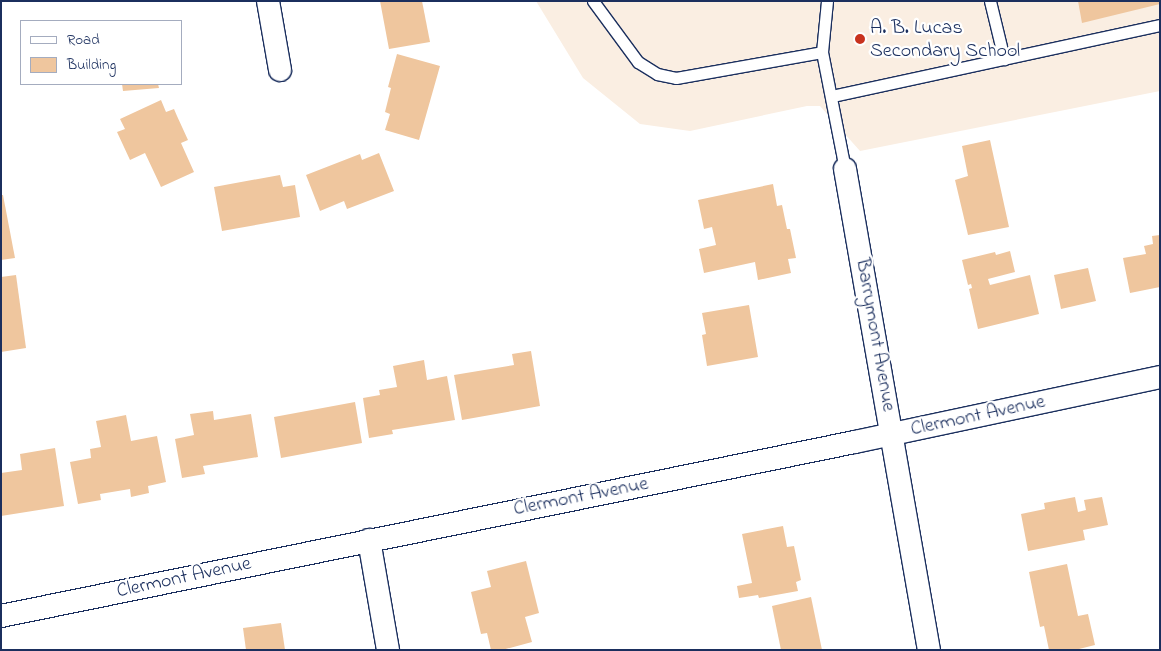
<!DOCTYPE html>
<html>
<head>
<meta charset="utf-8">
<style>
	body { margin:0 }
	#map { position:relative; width:1161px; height:651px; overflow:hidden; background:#fff; font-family:"Indie Flower",sans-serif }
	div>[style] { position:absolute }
	.built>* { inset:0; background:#faeee2 }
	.building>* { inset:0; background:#efc69e }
	.roads { filter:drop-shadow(1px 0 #1b2f5e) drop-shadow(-1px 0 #1b2f5e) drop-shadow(0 1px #1b2f5e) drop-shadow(0 -1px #1b2f5e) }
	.service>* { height:11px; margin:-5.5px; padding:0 5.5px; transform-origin:5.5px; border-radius:5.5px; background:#fff }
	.minor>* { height:22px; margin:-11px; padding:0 11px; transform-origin:11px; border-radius:11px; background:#fff }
	.dots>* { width:14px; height:14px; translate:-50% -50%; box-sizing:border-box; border:2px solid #fff; border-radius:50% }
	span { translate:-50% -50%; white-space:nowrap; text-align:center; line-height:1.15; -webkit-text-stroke:4.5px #fff; paint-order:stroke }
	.poi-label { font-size:20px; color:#1b2f5e }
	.left { translate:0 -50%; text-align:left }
	.street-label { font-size:20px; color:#1b2f5e }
	.frame { position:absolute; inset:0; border:2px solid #1b2f5e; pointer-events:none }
	.legend { position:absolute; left:20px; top:20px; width:162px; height:65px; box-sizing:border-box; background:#fff; border:1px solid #a4acbf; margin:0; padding:6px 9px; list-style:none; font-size:15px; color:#1b2f5e }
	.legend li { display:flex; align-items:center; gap:10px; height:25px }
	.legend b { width:25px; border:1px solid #a4acbf }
</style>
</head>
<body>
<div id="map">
	<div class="built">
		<div style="clip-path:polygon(536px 1px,1160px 1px,1160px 91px,860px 151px,820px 106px,807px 106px,690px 131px,640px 124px,583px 78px)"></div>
	</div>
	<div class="building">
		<div style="clip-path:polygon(380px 1px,422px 1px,430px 42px,389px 49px)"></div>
		<div style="clip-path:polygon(1078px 1px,1160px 1px,1160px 4px,1082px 23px)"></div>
		<div style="clip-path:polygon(397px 54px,440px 66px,419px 140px,385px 130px,390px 114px,385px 112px,391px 88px,388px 87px)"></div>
		<div style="clip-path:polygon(122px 84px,158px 84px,159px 88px,123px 91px)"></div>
		<div style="clip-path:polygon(161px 100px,166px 112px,174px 109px,177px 116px,188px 140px,181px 143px,194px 172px,161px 187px,145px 153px,130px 160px,117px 132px,125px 129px,120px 119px)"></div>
		<div style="clip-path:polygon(990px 140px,1009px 227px,968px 235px,955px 180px,968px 176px,962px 146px)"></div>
		<div style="clip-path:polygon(379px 153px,394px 191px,347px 209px,344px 201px,320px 211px,306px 175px,360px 154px,362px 160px)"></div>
		<div style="clip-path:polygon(280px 175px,283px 187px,295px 185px,300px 217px,222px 231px,214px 187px)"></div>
		<div style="clip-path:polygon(773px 184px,777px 206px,782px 205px,787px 229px,790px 229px,796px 258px,788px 259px,791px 273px,758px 280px,755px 262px,704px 273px,699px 249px,716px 245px,712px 227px,704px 229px,698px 200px)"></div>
		<div style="clip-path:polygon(1px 195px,3px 195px,15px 258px,1px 260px)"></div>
		<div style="clip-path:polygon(1160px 235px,1160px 287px,1130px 293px,1123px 258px,1146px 254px,1144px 246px,1153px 244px,1152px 236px)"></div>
		<div style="clip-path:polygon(1010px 251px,1015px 272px,988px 279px,990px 285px,1030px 275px,1039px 314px,978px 329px,969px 289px,972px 288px,971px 284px,968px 285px,962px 260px,995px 252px,996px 255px)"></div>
		<div style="clip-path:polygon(1088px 268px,1096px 301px,1061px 309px,1054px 275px)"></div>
		<div style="clip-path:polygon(16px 275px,26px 348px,1px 352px,1px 277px)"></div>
		<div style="clip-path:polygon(749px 305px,758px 357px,707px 366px,702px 335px,706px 334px,702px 313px)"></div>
		<div style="clip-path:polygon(531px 351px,540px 406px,462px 420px,454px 375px,514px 365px,512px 354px)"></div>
		<div style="clip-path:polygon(424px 360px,427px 380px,447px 376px,455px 420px,392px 430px,393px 434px,369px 438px,363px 398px,380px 395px,379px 390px,397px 387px,393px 366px)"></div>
		<div style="clip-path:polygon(355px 402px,362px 443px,281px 458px,274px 417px)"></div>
		<div style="clip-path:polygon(213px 411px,214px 420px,251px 414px,258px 457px,203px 466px,205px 474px,182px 478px,175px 439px,194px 435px,190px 414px)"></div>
		<div style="clip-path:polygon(126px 415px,131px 441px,157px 436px,166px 482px,148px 486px,149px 493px,131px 497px,130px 489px,100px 494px,101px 500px,78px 504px,70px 462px,91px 458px,90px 449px,101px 447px,96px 421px)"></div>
		<div style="clip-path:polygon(55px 448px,64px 506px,1px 516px,1px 473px,22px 470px,20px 454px)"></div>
		<div style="clip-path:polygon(1075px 497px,1078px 512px,1086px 510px,1084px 500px,1102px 497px,1108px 525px,1083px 530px,1085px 540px,1028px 551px,1021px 514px,1045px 509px,1044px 503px)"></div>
		<div style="clip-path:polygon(783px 526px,787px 547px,794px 546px,801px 580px,796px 582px,798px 591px,759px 598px,758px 595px,739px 598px,737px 586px,752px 583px,742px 534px)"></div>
		<div style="clip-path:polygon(526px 561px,539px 613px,525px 617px,532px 642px,502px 650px,491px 650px,487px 633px,481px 634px,471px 592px,491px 587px,487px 571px)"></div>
		<div style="clip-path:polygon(1067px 564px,1078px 616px,1088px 614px,1095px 645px,1075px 650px,1049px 650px,1044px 626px,1040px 627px,1029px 572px)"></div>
		<div style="clip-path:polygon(811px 597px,822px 650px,781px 650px,772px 606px)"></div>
		<div style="clip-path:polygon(281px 623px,285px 650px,246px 650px,243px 628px)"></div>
	</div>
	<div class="roads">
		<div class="service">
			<div style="left:593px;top:1px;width:76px;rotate:53.6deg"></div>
			<div style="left:638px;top:62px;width:22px;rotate:32deg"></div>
			<div style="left:657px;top:74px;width:19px;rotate:12deg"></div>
			<div style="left:676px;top:78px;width:148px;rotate:-10.1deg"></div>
			<div style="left:827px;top:1px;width:51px;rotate:95.6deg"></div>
			<div style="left:822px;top:52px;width:119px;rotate:78.9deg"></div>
			<div style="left:990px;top:1px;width:60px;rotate:76.4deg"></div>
			<div style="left:832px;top:96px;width:336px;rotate:-12.2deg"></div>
		</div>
		<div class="minor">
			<div style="left:268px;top:1px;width:70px;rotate:80.1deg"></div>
			<div style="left:845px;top:169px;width:488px;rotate:80.1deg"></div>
			<div style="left:369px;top:540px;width:112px;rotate:80.2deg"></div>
			<div style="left:1px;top:616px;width:872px;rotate:-11.52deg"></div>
			<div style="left:855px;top:442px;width:312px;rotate:-12deg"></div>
		</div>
	</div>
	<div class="dots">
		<div style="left:860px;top:39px;background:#c8321e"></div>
	</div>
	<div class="poi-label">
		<span class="left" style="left:870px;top:40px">A. B. Lucas<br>Secondary School</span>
	</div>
	<div class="street-label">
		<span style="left:875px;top:335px;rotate:80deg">Barrymont Avenue</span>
		<span style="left:978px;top:416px;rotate:-12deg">Clermont Avenue</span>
		<span style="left:581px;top:497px;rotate:-11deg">Clermont Avenue</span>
		<span style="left:184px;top:578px;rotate:-12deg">Clermont Avenue</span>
	</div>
	<div class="frame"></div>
	<ul class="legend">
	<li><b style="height:6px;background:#fff"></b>Road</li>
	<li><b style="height:14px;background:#efc69e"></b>Building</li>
	</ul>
</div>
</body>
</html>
